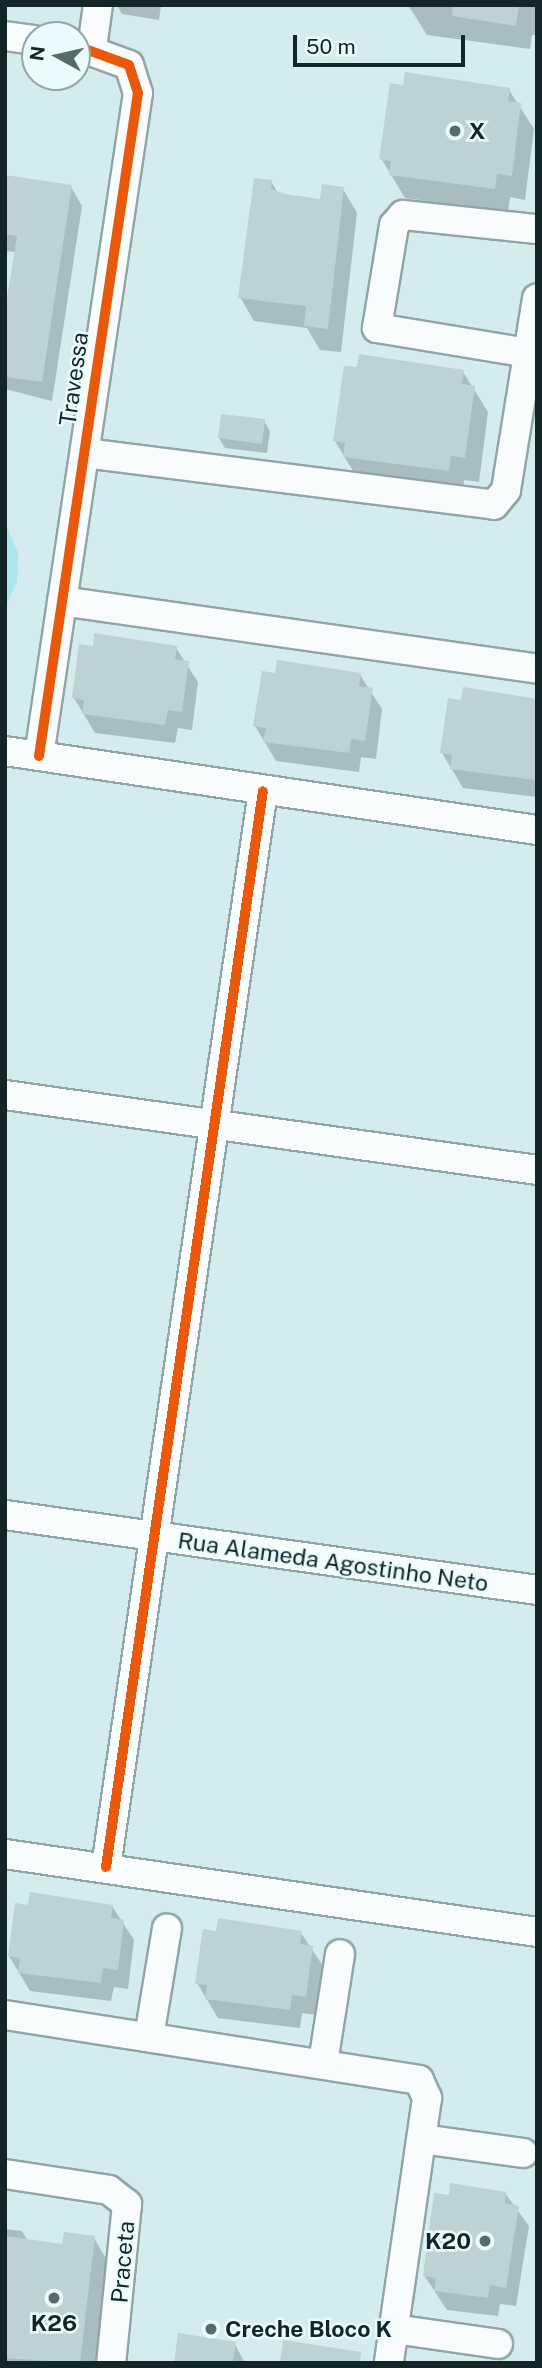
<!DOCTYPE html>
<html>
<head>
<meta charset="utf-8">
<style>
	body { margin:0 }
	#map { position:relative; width:542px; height:2368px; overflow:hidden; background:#d4ebef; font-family:"Public Sans",sans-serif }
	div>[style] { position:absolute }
	.green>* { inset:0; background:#aae6ef }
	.shadow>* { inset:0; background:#0003 }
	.building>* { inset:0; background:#bed1d4 }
	.roads { filter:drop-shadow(2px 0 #91a4a6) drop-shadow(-2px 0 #91a4a6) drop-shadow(0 2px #91a4a6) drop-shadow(0 -2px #91a4a6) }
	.minor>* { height:28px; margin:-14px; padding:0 14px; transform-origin:14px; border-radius:14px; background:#f9fcfd }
	.cycleway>* { height:10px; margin:-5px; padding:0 5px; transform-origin:5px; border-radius:5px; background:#e8590c }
	.dots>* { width:19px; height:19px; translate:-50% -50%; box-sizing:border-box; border:4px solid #eafbfe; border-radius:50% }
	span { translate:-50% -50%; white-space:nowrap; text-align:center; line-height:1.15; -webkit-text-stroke:5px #eafbfe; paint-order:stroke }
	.poi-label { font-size:23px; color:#142527; font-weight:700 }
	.left { translate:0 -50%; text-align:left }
	.right { translate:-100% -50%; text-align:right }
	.street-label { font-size:23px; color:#142527 }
	.frame { position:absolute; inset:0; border:7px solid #142527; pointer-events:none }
	.north { position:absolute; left:21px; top:21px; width:70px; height:70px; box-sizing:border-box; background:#eafbfe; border:2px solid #94a5a8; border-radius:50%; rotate:278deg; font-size:19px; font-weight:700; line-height:28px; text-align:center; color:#142527 }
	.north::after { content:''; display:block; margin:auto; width:24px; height:32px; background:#576a6d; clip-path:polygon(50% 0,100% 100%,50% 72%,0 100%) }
	.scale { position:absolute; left:293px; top:35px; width:172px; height:32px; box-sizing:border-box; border:4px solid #142527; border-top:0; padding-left:9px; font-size:21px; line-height:24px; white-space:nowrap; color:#142527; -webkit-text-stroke:5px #eafbfe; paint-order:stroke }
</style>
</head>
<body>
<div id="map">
	<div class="green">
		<div style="clip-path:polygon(5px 523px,18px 553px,17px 582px,5px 607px)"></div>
	</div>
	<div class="shadow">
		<div style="clip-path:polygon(117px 5px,161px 5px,159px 20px,122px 14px)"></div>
		<div style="clip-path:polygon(408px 5px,537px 5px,537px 35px,532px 35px,530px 49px,427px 35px)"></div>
		<div style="clip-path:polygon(509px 90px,534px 129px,525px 200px,510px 197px,508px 212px,405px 198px,381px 158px)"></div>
		<div style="clip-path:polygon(5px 176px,71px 187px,82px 206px,52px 401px,5px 389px,5px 322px,16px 252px,5px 251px)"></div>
		<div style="clip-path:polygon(271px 181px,278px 194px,322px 201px,343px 189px,357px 213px,341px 352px,320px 350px,307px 328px,254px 321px,240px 297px)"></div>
		<div style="clip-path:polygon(463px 372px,488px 412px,479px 482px,464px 480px,462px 495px,359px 481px,335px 441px)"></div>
		<div style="clip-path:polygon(264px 421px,270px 431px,267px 453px,225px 448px,219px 438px)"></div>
		<div style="clip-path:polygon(94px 648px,176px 648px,198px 682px,192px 730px,178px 728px,175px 743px,95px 733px,74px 698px)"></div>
		<div style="clip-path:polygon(276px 675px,360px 675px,382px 709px,376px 759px,361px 757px,359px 772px,276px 761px,255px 726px)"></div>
		<div style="clip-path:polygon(537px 701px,537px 797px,463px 788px,442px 753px,463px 702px)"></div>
		<div style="clip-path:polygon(112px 1906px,134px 1940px,128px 1989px,114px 1987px,111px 2001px,30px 1991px,9px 1956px,30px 1907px)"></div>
		<div style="clip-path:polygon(301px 1933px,323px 1966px,316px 2015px,302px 2013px,300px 2028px,218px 2018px,197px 1983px)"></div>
		<div style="clip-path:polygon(505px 2193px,529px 2226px,516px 2306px,500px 2304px,498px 2316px,447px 2310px,424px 2275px,450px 2197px)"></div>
		<div style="clip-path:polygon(5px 2229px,22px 2231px,28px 2241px,63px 2246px,94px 2238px,110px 2266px,99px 2363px,5px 2363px)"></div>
		<div style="clip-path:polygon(234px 2343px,245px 2363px,176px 2363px)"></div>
	</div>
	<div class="building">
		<div style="clip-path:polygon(453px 5px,519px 5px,516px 26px,452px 16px)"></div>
		<div style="clip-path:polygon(405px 72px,510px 88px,508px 101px,521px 103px,512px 176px,497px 174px,495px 189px,389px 175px,391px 161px,379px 159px,390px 83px,403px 85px)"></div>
		<div style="clip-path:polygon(5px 175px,72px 185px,42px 382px,5px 377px,5px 310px,17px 236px,5px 234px)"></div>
		<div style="clip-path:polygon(254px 178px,272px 180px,271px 189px,285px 194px,320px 199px,322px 184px,344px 187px,328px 329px,304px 326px,306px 306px,238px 298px)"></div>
		<div style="clip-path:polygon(359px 354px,464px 370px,462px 384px,475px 386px,465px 458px,451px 456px,449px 471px,343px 457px,345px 443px,333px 441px,344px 366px,357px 367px)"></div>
		<div style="clip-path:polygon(221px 414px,265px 419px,262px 444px,218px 438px)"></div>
		<div style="clip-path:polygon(94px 633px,177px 646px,175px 659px,189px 661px,182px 712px,168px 710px,165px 725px,82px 714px,84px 700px,72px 698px,79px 644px,93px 646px)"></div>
		<div style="clip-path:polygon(277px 660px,361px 673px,359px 686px,373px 688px,365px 741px,351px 739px,349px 753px,263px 742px,266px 728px,253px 726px,262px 671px,275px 673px)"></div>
		<div style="clip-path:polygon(463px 687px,537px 699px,535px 780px,450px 769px,452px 755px,440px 753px,448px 698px,461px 700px)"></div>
		<div style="clip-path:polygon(30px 1892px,113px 1905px,111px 1918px,124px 1920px,118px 1970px,103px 1968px,101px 1983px,18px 1973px,20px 1958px,8px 1956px,15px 1903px,28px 1905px)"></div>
		<div style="clip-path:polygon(218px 1918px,302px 1931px,300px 1944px,313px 1946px,306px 1997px,292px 1995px,290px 2010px,205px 1999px,207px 1985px,195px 1984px,200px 1948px,203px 1929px,216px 1931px)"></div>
		<div style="clip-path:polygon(450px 2183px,506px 2192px,505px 2203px,519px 2206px,506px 2288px,490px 2285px,488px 2298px,434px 2291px,436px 2278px,423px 2276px,434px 2193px,449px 2195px)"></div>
		<div style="clip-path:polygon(64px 2232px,95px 2236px,80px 2363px,5px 2358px,5px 2236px,62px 2244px)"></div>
		<div style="clip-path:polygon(178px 2333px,236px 2342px,233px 2363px,174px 2363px)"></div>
		<div style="clip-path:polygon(283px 2340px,361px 2352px,360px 2363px,280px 2363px)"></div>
	</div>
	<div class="roads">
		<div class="minor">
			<div style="left:5px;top:36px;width:30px;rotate:8deg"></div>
			<div style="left:92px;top:48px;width:43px;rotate:-82.1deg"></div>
			<div style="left:528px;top:353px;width:153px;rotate:-170.6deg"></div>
			<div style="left:377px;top:328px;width:104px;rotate:-80.6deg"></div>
			<div style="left:394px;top:225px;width:13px;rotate:-48deg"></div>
			<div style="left:403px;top:215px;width:135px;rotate:6deg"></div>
			<div style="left:85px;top:453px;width:412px;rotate:7.2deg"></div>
			<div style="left:494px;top:505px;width:19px;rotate:-51deg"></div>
			<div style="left:506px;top:490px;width:194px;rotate:-80.8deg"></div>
			<div style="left:62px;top:601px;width:480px;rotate:8.1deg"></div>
			<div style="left:5px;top:751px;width:538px;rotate:8.45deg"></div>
			<div style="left:39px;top:756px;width:670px;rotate:-81.51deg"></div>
			<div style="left:138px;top:93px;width:29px;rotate:-108deg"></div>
			<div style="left:129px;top:65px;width:55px;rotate:-159.9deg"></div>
			<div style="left:5px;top:1095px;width:537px;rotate:8.02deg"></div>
			<div style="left:5px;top:1515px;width:537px;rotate:8.02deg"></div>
			<div style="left:5px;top:1854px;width:538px;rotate:8.34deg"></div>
			<div style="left:106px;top:1867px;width:1087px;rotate:-81.7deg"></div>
			<div style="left:5px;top:2015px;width:419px;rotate:8.9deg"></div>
			<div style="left:419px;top:2080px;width:20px;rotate:66deg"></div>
			<div style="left:427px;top:2098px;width:268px;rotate:98.2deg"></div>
			<div style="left:149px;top:2037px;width:110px;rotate:-80.6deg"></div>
			<div style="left:323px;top:2063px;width:110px;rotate:-81.1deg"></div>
			<div style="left:422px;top:2139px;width:102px;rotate:7.9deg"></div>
			<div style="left:5px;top:2174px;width:105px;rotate:8.7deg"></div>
			<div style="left:109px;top:2190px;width:23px;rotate:38deg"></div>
			<div style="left:127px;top:2204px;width:160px;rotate:95.7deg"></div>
			<div style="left:394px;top:2329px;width:105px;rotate:8.2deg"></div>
		</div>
	</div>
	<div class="cycleway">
		<div style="left:39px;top:756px;width:670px;rotate:-81.51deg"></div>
		<div style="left:138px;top:93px;width:29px;rotate:-108deg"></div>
		<div style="left:129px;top:65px;width:55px;rotate:-159.9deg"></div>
		<div style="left:106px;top:1867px;width:1087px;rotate:-81.7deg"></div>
	</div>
	<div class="dots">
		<div style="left:455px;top:131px;background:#576a6d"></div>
		<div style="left:485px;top:2241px;background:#576a6d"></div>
		<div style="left:54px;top:2298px;background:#576a6d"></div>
		<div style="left:211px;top:2329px;background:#576a6d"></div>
	</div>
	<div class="poi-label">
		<span class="left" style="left:469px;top:131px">X</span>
		<span class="right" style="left:471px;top:2241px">K20</span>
		<span style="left:54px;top:2323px">K26</span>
		<span class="left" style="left:225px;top:2329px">Creche Bloco K</span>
	</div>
	<div class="street-label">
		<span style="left:74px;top:379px;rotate:-82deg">Travessa</span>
		<span style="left:333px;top:1562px;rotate:8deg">Rua Alameda Agostinho Neto</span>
		<span style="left:123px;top:2262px;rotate:-85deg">Praceta</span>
	</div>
	<div class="frame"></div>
	<div class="north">N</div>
	<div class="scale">50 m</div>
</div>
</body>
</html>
